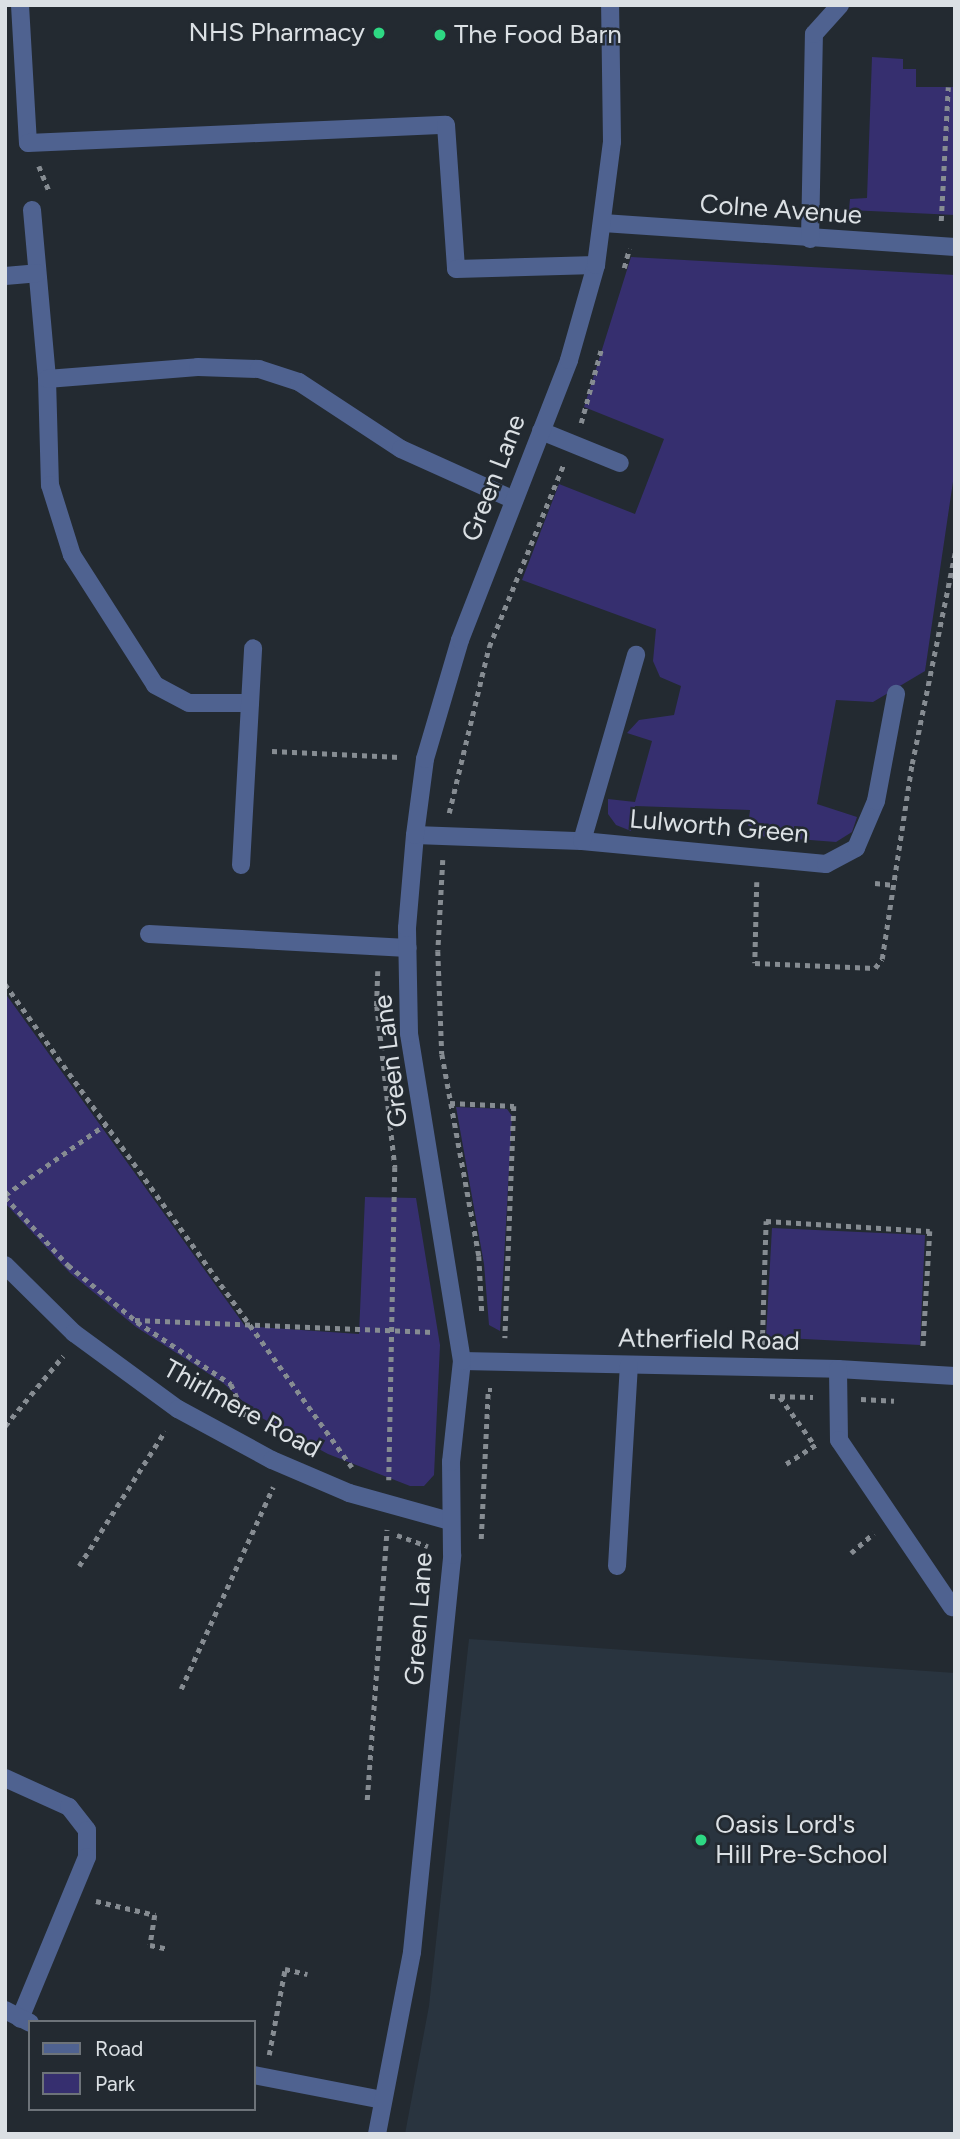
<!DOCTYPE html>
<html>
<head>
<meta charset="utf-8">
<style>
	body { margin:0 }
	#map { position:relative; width:960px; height:2139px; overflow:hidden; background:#232a31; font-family:Figtree,sans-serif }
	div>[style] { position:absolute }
	.built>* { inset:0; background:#29343f }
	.green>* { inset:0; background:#362f6f }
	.path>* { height:4.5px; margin-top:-2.25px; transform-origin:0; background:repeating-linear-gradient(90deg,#868c92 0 5px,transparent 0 10px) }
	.minor>* { height:18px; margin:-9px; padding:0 9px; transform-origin:9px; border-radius:9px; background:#4f6290 }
	.dots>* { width:19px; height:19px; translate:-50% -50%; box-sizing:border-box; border:4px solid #232a31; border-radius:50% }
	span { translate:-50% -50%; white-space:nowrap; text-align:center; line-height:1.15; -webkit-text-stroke:5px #232a31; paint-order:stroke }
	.poi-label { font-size:26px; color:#dbe0e4 }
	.right { translate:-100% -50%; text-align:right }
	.left { translate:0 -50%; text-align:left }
	.street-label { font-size:26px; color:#dbe0e4 }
	.frame { position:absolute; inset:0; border:7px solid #dbe0e4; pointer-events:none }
	.legend { position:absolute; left:28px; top:2020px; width:228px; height:91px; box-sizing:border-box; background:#232a31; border:2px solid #6d7379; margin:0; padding:9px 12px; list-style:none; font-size:21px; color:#dbe0e4 }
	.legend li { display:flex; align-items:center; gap:14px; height:35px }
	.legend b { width:35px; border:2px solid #6d7379 }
</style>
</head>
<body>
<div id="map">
	<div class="built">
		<div style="clip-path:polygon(469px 1639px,955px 1673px,955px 2134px,405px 2134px,429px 2006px)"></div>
	</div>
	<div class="green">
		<div style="clip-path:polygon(872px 57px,903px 59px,903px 69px,916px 69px,916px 87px,955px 87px,955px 215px,849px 210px,850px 199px,867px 198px)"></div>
		<div style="clip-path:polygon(631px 257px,955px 275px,955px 468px,925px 671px,873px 702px,836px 700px,817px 804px,857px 817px,852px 832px,836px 842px,747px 835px,750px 810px,635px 806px,631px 831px,616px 825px,608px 814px,608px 799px,635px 802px,652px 741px,627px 733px,639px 720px,674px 715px,681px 686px,660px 677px,653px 661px,656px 629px,522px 580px,559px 484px,635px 514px,664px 439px,584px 407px)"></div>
		<div style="clip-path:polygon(5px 993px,245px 1326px,359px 1334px,365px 1197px,416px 1198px,440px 1345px,434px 1475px,424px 1486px,410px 1486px,328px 1454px,260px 1417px,223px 1383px,136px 1327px,70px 1273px,5px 1203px)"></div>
		<div style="clip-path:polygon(456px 1107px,507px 1109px,512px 1116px,500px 1331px,489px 1325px,484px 1264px)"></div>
		<div style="clip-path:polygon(772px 1228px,925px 1235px,920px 1345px,766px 1337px)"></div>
	</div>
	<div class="path">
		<div style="left:39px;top:166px;width:29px;rotate:68deg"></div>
		<div style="left:941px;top:221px;width:134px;rotate:-87deg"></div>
		<div style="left:624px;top:268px;width:20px;rotate:-75deg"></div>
		<div style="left:581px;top:423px;width:76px;rotate:-74.7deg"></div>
		<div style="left:272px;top:751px;width:128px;rotate:2.7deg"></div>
		<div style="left:449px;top:813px;width:171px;rotate:-76.5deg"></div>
		<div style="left:489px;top:647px;width:196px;rotate:-67.8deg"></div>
		<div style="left:443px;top:860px;width:91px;rotate:93.1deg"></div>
		<div style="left:438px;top:951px;width:103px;rotate:87.8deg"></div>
		<div style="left:442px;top:1054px;width:205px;rotate:79.6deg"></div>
		<div style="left:479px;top:1256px;width:57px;rotate:87deg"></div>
		<div style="left:757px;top:882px;width:81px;rotate:91.4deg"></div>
		<div style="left:755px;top:963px;width:120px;rotate:2.4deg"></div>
		<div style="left:875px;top:968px;width:11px;rotate:-52deg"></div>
		<div style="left:882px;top:959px;width:197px;rotate:-81.3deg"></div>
		<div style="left:912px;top:764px;width:216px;rotate:-78.5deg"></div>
		<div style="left:875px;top:883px;width:19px;rotate:6deg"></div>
		<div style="left:378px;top:971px;width:35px;rotate:92deg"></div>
		<div style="left:377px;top:1006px;width:162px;rotate:83.6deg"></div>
		<div style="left:395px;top:1167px;width:313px;rotate:91.1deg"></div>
		<div style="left:5px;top:984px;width:595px;rotate:54.31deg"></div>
		<div style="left:450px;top:1103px;width:64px;rotate:2.7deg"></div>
		<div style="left:514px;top:1106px;width:232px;rotate:92.2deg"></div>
		<div style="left:5px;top:1195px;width:123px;rotate:-35.1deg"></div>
		<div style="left:5px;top:1197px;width:93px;rotate:47.2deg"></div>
		<div style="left:68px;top:1265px;width:87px;rotate:39.4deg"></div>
		<div style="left:135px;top:1320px;width:299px;rotate:2.3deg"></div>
		<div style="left:137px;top:1322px;width:113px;rotate:33.4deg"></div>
		<div style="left:231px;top:1384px;width:36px;rotate:66deg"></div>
		<div style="left:762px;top:1345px;width:124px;rotate:-88.2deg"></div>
		<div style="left:766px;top:1221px;width:164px;rotate:3.5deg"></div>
		<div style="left:930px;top:1231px;width:119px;rotate:93.4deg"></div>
		<div style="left:770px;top:1396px;width:43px;rotate:1.3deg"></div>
		<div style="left:780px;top:1397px;width:58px;rotate:54.1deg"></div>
		<div style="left:861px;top:1399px;width:33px;rotate:3deg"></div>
		<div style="left:5px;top:1426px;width:91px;rotate:-50.4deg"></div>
		<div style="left:786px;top:1464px;width:37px;rotate:-33deg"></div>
		<div style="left:397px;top:1535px;width:33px;rotate:20deg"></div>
		<div style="left:481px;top:1539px;width:149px;rotate:-87.3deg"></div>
		<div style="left:488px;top:1390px;width:4px"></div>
		<div style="left:851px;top:1553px;width:30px;rotate:-41deg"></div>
		<div style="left:79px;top:1566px;width:160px;rotate:-57.5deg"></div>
		<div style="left:181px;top:1689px;width:222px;rotate:-65.5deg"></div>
		<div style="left:367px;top:1800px;width:271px;rotate:-85.8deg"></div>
		<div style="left:96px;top:1901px;width:61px;rotate:13.3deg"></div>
		<div style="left:155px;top:1915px;width:30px;rotate:99deg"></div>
		<div style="left:150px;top:1945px;width:19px;rotate:12deg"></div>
		<div style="left:269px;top:2055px;width:87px;rotate:-79.5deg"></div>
		<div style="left:285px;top:1969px;width:23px;rotate:13deg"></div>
	</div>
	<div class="minor">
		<div style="left:20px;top:5px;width:138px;rotate:86.7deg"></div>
		<div style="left:28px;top:143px;width:418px;rotate:-2.5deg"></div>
		<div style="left:446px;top:125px;width:144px;rotate:86deg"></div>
		<div style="left:456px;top:269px;width:140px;rotate:-1.6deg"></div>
		<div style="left:32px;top:210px;width:170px;rotate:84.9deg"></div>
		<div style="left:47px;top:379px;width:106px;rotate:88.4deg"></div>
		<div style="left:50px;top:485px;width:73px;rotate:72.6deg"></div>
		<div style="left:72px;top:555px;width:154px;rotate:57.4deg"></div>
		<div style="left:155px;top:685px;width:38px;rotate:28deg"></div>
		<div style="left:189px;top:703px;width:61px"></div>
		<div style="left:603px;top:223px;width:353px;rotate:3.9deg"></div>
		<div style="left:810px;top:239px;width:205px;rotate:-88.9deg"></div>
		<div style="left:814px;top:34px;width:39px;rotate:-48deg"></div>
		<div style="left:5px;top:276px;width:32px;rotate:-5deg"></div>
		<div style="left:47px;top:379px;width:151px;rotate:-4.5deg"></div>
		<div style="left:198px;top:367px;width:61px;rotate:1.9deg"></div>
		<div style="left:259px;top:369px;width:42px;rotate:18deg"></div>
		<div style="left:299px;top:382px;width:122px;rotate:33.3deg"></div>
		<div style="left:401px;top:449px;width:124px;rotate:24.3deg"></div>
		<div style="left:541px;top:431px;width:85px;rotate:22.1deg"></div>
		<div style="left:415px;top:835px;width:167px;rotate:2.1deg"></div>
		<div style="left:582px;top:841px;width:245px;rotate:5.4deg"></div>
		<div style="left:826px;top:864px;width:34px;rotate:-28deg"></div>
		<div style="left:856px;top:848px;width:51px;rotate:-66.9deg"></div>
		<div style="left:876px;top:801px;width:109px;rotate:-79.4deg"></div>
		<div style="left:582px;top:841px;width:194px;rotate:-73.8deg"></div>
		<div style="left:241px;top:865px;width:217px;rotate:-86.8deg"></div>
		<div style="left:149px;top:934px;width:259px;rotate:3.1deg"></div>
		<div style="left:5px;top:1265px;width:97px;rotate:44.6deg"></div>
		<div style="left:74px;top:1333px;width:129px;rotate:36.2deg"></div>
		<div style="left:178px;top:1409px;width:107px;rotate:28.5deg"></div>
		<div style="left:272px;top:1460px;width:84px;rotate:23.2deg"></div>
		<div style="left:349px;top:1493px;width:105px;rotate:15.5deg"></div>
		<div style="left:462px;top:1361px;width:376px;rotate:1.2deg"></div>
		<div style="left:838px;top:1369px;width:117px;rotate:3.4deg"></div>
		<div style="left:838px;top:1369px;width:71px;rotate:89.2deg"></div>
		<div style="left:839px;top:1440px;width:202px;rotate:55.9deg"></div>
		<div style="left:617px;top:1566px;width:201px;rotate:-86.6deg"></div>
		<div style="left:5px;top:1778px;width:70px;rotate:24.4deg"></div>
		<div style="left:69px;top:1807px;width:29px;rotate:52deg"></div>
		<div style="left:87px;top:1830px;width:27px;rotate:90deg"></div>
		<div style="left:87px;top:1857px;width:175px;rotate:112.5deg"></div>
		<div style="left:5px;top:2010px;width:28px;rotate:27deg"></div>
		<div style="left:254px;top:2075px;width:131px;rotate:11deg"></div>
		<div style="left:377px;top:2134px;width:185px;rotate:-79.1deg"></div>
		<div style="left:412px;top:1952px;width:399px;rotate:-84.2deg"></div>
		<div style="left:452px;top:1555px;width:93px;rotate:-90.6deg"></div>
		<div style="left:451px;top:1462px;width:102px;rotate:-83.8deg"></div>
		<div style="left:462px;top:1361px;width:332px;rotate:-99.2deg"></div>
		<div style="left:409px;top:1033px;width:105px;rotate:-91.1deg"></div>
		<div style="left:407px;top:928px;width:93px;rotate:-85.1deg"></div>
		<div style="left:415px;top:835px;width:77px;rotate:-82.5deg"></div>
		<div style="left:425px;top:759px;width:124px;rotate:-73.6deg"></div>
		<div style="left:460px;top:640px;width:300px;rotate:-68.7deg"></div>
		<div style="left:569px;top:360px;width:99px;rotate:-74.1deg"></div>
		<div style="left:596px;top:265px;width:124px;rotate:-82.6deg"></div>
		<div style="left:612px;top:142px;width:137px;rotate:-90.8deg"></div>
	</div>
	<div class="dots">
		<div style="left:379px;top:33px;background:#2ed883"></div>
		<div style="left:440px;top:35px;background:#2ed883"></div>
		<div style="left:701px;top:1840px;background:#2ed883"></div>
	</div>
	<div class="poi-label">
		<span class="right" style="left:365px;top:33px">NHS Pharmacy</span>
		<span class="left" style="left:454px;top:35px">The Food Barn</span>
		<span class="left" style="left:715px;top:1840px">Oasis Lord's<br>Hill Pre-School</span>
	</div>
	<div class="street-label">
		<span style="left:781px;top:210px;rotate:4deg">Colne Avenue</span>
		<span style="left:494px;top:478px;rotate:-69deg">Green Lane</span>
		<span style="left:719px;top:827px;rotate:5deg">Lulworth Green</span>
		<span style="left:391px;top:1061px;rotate:-97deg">Green Lane</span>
		<span style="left:709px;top:1340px;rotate:1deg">Atherfield Road</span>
		<span style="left:242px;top:1409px;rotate:29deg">Thirlmere Road</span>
		<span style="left:419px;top:1619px;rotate:-86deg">Green Lane</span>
	</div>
	<div class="frame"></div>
	<ul class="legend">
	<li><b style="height:9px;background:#4f6290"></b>Road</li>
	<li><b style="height:19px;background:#362f6f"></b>Park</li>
	</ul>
</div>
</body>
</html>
